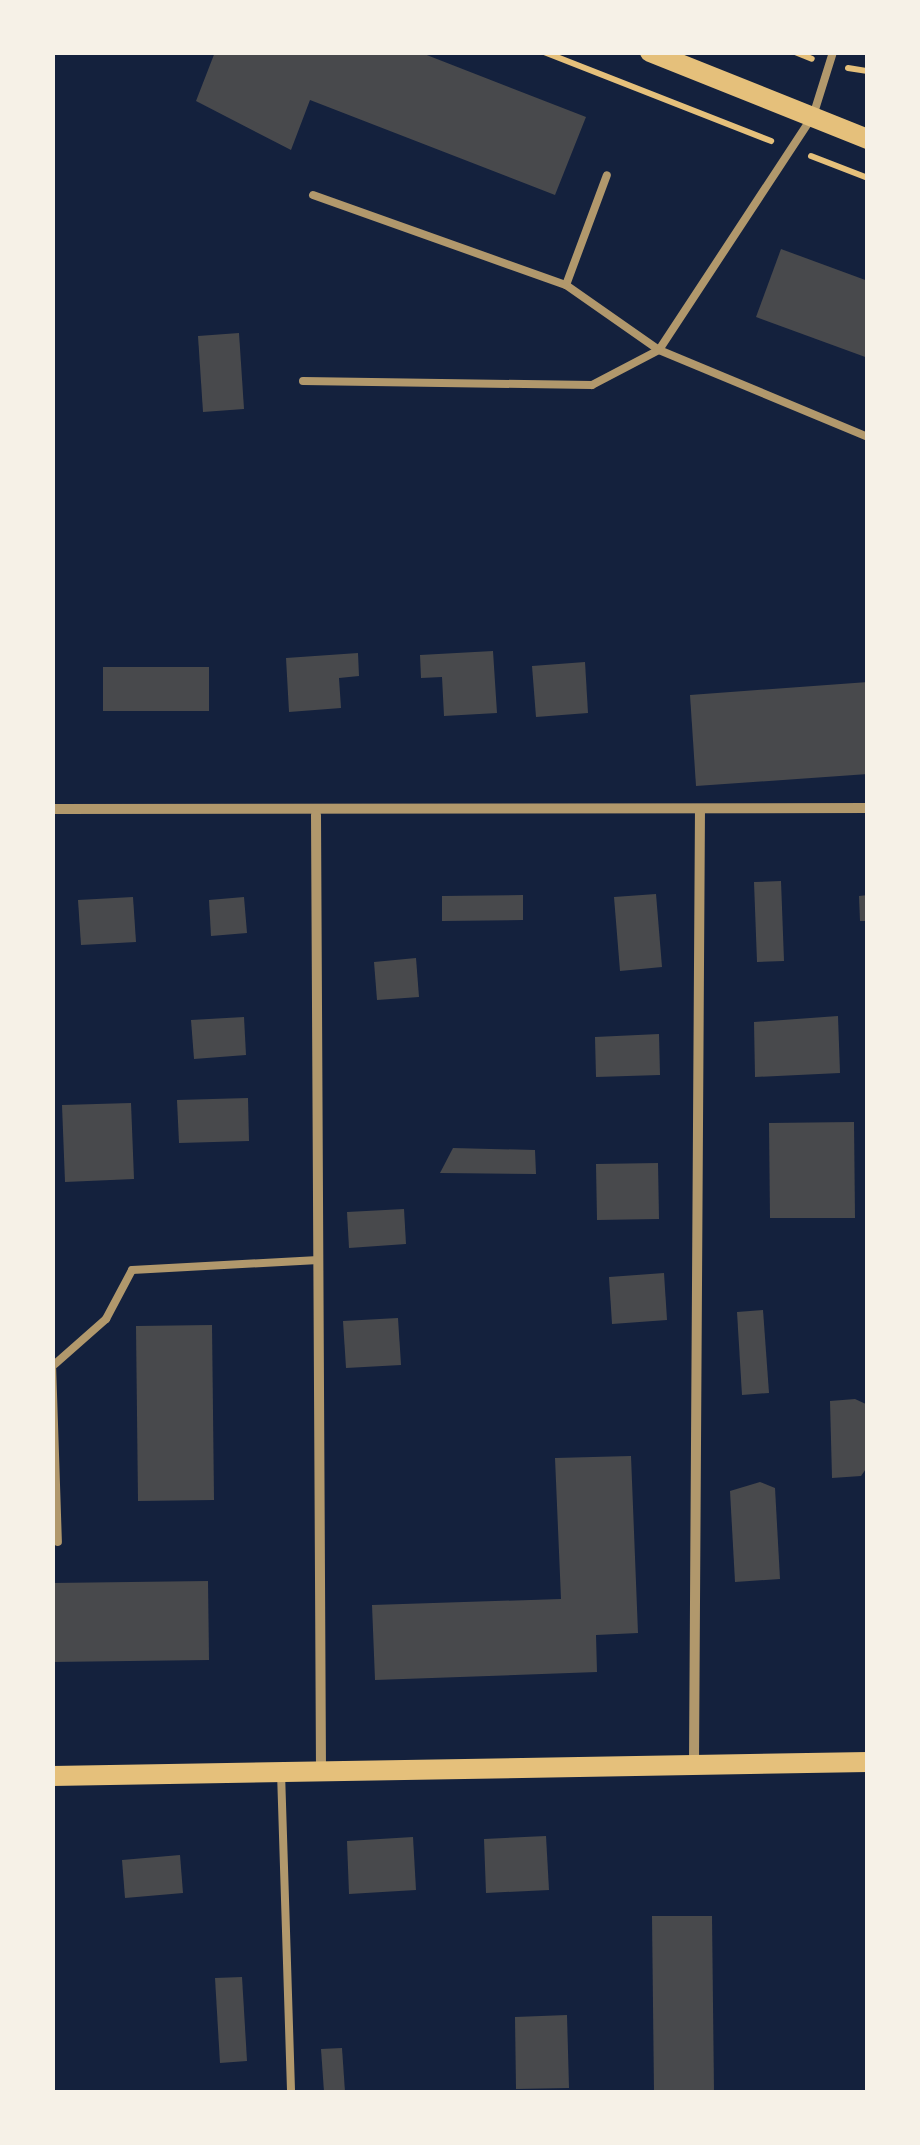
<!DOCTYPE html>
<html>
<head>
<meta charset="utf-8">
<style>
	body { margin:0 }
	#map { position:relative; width:920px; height:2145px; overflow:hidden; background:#14213d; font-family:"PT Sans Narrow",sans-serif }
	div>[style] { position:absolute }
	.building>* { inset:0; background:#48494c }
	.path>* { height:6px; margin:-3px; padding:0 3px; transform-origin:3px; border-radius:3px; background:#e5c07b }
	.service>* { height:8px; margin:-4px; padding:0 4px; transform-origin:4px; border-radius:4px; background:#b1986c }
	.minor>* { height:10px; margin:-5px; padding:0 5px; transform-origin:5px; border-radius:5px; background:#b1986c }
	.secondary>* { height:20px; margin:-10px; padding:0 10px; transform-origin:10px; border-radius:10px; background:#e5c07b }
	span { translate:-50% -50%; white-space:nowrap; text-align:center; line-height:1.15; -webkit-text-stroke:10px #f6f1e7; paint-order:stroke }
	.frame { position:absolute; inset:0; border:55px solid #f6f1e7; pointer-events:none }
</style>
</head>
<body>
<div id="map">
	<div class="building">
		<div style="clip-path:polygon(215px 52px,419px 52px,586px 117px,555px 195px,310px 100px,291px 150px,196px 101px)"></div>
		<div style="clip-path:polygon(781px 249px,868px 281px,868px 358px,756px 317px)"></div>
		<div style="clip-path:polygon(239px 333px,244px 409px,203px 412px,198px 336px)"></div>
		<div style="clip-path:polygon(493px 651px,497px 713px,444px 716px,442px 677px,421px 678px,420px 655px)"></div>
		<div style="clip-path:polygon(358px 653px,359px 676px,339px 678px,341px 708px,289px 712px,286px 658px)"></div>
		<div style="clip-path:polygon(585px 662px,588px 713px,536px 717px,532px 666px)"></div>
		<div style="clip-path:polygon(103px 667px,209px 667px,209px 711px,103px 711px)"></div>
		<div style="clip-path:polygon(868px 682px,868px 774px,696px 786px,690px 695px)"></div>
		<div style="clip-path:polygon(781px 881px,784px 961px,757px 962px,754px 882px)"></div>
		<div style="clip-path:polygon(656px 894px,662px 967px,620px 971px,614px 897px)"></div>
		<div style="clip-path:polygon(523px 895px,523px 920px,442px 921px,442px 896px)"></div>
		<div style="clip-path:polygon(868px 895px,868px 921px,860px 921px,859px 896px)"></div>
		<div style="clip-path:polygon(133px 897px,136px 942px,81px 945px,78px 900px)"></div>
		<div style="clip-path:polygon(244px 897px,247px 933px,211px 936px,209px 900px)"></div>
		<div style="clip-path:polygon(416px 958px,419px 997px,377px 1000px,374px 962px)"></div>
		<div style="clip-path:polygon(838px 1016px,840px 1073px,755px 1077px,754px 1022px)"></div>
		<div style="clip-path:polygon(244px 1017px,246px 1055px,194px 1059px,191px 1020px)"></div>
		<div style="clip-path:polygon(659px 1034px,660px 1075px,596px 1077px,595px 1037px)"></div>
		<div style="clip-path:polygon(248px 1098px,249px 1141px,179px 1143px,177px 1100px)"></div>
		<div style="clip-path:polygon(131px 1103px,134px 1179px,65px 1182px,62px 1105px)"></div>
		<div style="clip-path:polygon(854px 1122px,855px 1218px,770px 1218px,769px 1123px)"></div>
		<div style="clip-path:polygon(453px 1148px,535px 1150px,536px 1174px,440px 1173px)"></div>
		<div style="clip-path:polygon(658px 1163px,659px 1219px,597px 1220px,596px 1164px)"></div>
		<div style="clip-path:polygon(404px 1209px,406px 1244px,349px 1248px,347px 1212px)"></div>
		<div style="clip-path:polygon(664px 1273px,667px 1320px,612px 1324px,609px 1277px)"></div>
		<div style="clip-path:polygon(763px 1310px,769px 1393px,742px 1395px,737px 1312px)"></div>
		<div style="clip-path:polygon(398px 1318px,401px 1365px,346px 1368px,343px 1321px)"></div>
		<div style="clip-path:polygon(212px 1325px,214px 1500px,138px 1501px,136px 1326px)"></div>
		<div style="clip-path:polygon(855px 1399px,868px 1405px,868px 1466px,861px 1476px,832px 1478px,830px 1401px)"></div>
		<div style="clip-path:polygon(631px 1456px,638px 1633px,596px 1635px,597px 1672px,375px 1680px,372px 1605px,561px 1599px,555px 1458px)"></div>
		<div style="clip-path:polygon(760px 1482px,775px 1488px,780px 1579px,735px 1582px,730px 1491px)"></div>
		<div style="clip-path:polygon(208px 1581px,209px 1660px,52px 1662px,52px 1583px)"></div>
		<div style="clip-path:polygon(546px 1836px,549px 1890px,486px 1893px,484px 1839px)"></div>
		<div style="clip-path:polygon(413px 1837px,416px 1890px,349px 1894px,347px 1841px)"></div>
		<div style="clip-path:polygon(180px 1855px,183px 1893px,125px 1898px,122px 1860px)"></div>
		<div style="clip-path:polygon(652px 1916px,712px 1916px,714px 2092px,654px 2092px)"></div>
		<div style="clip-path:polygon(242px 1977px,247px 2061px,220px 2063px,215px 1978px)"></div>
		<div style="clip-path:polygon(567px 2015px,569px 2088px,516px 2089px,515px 2017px)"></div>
		<div style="clip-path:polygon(342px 2048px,345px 2092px,324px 2092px,321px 2049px)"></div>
	</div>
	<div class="path">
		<div style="left:544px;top:52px;width:244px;rotate:21.4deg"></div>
		<div style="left:795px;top:52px;width:18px;rotate:22deg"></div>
		<div style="left:848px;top:68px;width:20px;rotate:9deg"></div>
		<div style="left:811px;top:156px;width:61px;rotate:21.1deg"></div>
	</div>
	<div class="service">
		<div style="left:313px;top:195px;width:269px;rotate:19.6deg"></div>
		<div style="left:566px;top:285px;width:113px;rotate:35deg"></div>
		<div style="left:659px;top:350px;width:226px;rotate:22.6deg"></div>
		<div style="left:566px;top:285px;width:117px;rotate:-69.6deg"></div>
		<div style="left:303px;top:381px;width:289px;rotate:0.8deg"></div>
		<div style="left:592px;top:385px;width:76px;rotate:-27.6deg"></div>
		<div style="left:659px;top:350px;width:280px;rotate:-56.7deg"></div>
		<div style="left:813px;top:116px;width:67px;rotate:-72.6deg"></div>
		<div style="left:52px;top:1364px;width:178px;rotate:88.1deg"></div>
		<div style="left:55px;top:1364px;width:68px;rotate:-41.4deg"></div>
		<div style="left:106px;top:1319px;width:55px;rotate:-62deg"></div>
		<div style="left:132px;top:1270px;width:182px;rotate:-3.1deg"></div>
		<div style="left:281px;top:1772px;width:320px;rotate:88.2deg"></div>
	</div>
	<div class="minor">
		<div style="left:52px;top:809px;width:816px;rotate:-0.07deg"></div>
		<div style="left:316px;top:815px;width:955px;rotate:89.7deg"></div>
		<div style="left:694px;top:1762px;width:951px;rotate:-89.64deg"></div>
	</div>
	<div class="secondary">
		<div style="left:650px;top:52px;width:235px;rotate:21.8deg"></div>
		<div style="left:52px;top:1776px;width:816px;rotate:-0.98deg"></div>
	</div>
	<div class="frame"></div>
</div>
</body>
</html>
